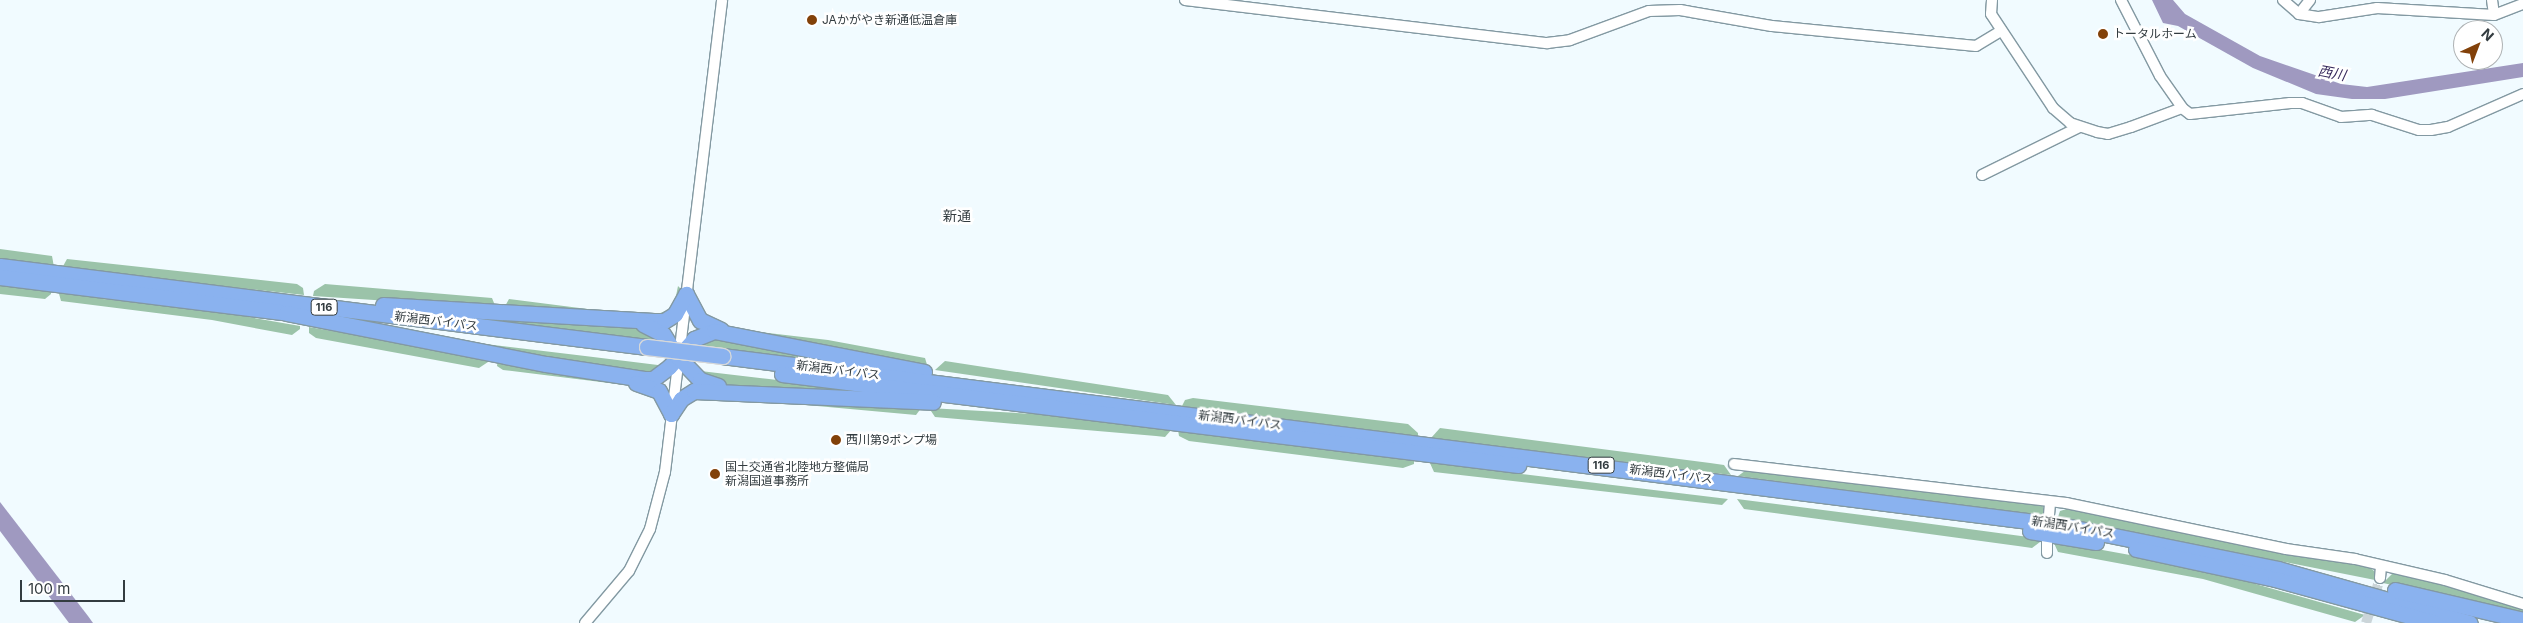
<!DOCTYPE html>
<html>
<head>
<meta charset="utf-8">
<style>
	body { margin:0 }
	#map { position:relative; width:2523px; height:623px; overflow:hidden; background:#f1fbff; font-family:Inter,"Noto Sans JP",sans-serif }
	div>[style] { position:absolute }
	.forest>* { inset:0; background:#9bc3a9 }
	.water>* { inset:0; background:#9f99c0 }
	.minor-tunnel>* { height:10px; margin-top:-5px; transform-origin:0; background:repeating-linear-gradient(90deg,#cbd5d9 0 10px,transparent 0 15px) }
	.roads { filter:drop-shadow(1px 0 #8399a2) drop-shadow(-1px 0 #8399a2) drop-shadow(0 1px #8399a2) drop-shadow(0 -1px #8399a2) }
	.minor>* { height:10px; margin:-5px; padding:0 5px; transform-origin:5px; border-radius:5px; background:#fff }
	.highway>* { height:15px; margin:-7.5px; padding:0 7.5px; transform-origin:7.5px; border-radius:7.5px; background:#8ab2ef }
	.bridges { filter:drop-shadow(1px 0 #d6d8d9) drop-shadow(-1px 0 #d6d8d9) drop-shadow(0 1px #d6d8d9) drop-shadow(0 -1px #d6d8d9) }
	.highway-bridge>* { height:15px; margin:-7.5px; padding:0 7.5px; transform-origin:7.5px; border-radius:7.5px; background:#8ab2ef }
	.dots>* { width:14px; height:14px; translate:-50% -50%; box-sizing:border-box; border:2px solid #fff; border-radius:50% }
	span { translate:-50% -50%; white-space:nowrap; text-align:center; line-height:1.15; -webkit-text-stroke:5px #fff; paint-order:stroke }
	.shield-label span { padding:1px 4px; background:#fff; border:1px solid; border-radius:4px; -webkit-text-stroke-width:0 }
	.shield-label { font-size:11px; color:#333c40; font-weight:700 }
	.poi-label { font-size:12px; color:#333c40 }
	.left { translate:0 -50%; text-align:left }
	.street-label { font-size:12px; color:#333c40 }
	.water-label { font-size:14px; color:#35285b; font-style:italic }
	.neighbourhood-label { font-size:14px; color:#333c40 }
	.north { position:absolute; left:2453px; top:20px; width:50px; height:50px; box-sizing:border-box; background:#fff; border:1px solid #adb1b3; border-radius:50%; rotate:43deg; font-size:14px; font-weight:700; line-height:20px; text-align:center; color:#333c40 }
	.north::after { content:''; display:block; margin:auto; width:18px; height:22px; background:#824109; clip-path:polygon(50% 0,100% 100%,50% 72%,0 100%) }
	.scale { position:absolute; left:20px; top:580px; width:105px; height:22px; box-sizing:border-box; border:2px solid #333c40; border-top:0; padding-left:6px; font-size:15px; line-height:18px; white-space:nowrap; color:#333c40; -webkit-text-stroke:4px #fff; paint-order:stroke }
</style>
</head>
<body>
<div id="map">
	<div class="forest">
		<div style="clip-path:polygon(0 249px,52px 256px,54px 267px,0 260px)"></div>
		<div style="clip-path:polygon(67px 259px,297px 284px,303px 288px,304px 295px,62px 268px)"></div>
		<div style="clip-path:polygon(0 284px,51px 290px,51px 294px,45px 299px,0 294px)"></div>
		<div style="clip-path:polygon(325px 284px,492px 298px,496px 308px,313px 296px,314px 291px)"></div>
		<div style="clip-path:polygon(678px 286px,682px 290px,678px 305px,665px 317px,648px 318px,504px 308px,509px 299px,650px 317px,668px 310px,675px 301px)"></div>
		<div style="clip-path:polygon(58px 290px,103px 299px,215px 311px,300px 326px,300px 329px,292px 335px,212px 320px,61px 301px)"></div>
		<div style="clip-path:polygon(444px 315px,600px 321px,646px 328px,665px 343px)"></div>
		<div style="clip-path:polygon(309px 327px,489px 358px,488px 362px,479px 368px,316px 338px,309px 333px)"></div>
		<div style="clip-path:polygon(727px 328px,828px 340px,925px 358px,928px 368px)"></div>
		<div style="clip-path:polygon(712px 336px,898px 372px,693px 346px)"></div>
		<div style="clip-path:polygon(437px 338px,585px 356px,666px 366px,654px 375px)"></div>
		<div style="clip-path:polygon(498px 359px,577px 375px,625px 385px,503px 370px,497px 366px)"></div>
		<div style="clip-path:polygon(945px 361px,1168px 395px,1176px 405px,935px 370px)"></div>
		<div style="clip-path:polygon(692px 370px,769px 379px,906px 396px,730px 385px,713px 383px)"></div>
		<div style="clip-path:polygon(1193px 398px,1408px 424px,1418px 433px,1418px 436px,1182px 406px,1185px 400px)"></div>
		<div style="clip-path:polygon(750px 400px,922px 407px,916px 415px)"></div>
		<div style="clip-path:polygon(929px 408px,1069px 416px,1172px 429px,1165px 437px,1156px 436px,935px 417px)"></div>
		<div style="clip-path:polygon(1440px 428px,1710px 463px,1724px 465px,1731px 475px,1431px 438px)"></div>
		<div style="clip-path:polygon(1178px 430px,1414px 459px,1414px 464px,1403px 468px,1189px 441px,1179px 436px)"></div>
		<div style="clip-path:polygon(1429px 461px,1521px 474px,1728px 499px,1722px 505px,1434px 472px)"></div>
		<div style="clip-path:polygon(1749px 468px,2042px 505px,2047px 516px,1738px 476px)"></div>
		<div style="clip-path:polygon(1737px 499px,1909px 521px,2044px 539px,2032px 548px,2018px 546px,1744px 509px)"></div>
		<div style="clip-path:polygon(2070px 508px,2368px 566px,2374px 571px,2375px 580px,2058px 517px,2060px 511px)"></div>
		<div style="clip-path:polygon(2053px 541px,2196px 567px,2365px 615px,2355px 622px,2203px 579px,2058px 552px)"></div>
		<div style="clip-path:polygon(2393px 573px,2428px 580px,2523px 608px,2523px 614px,2383px 583px)"></div>
	</div>
	<div class="water">
		<div style="clip-path:polygon(2152px 0,2173px 0,2185px 14px,2260px 56px,2341px 84px,2367px 87px,2523px 63px,2523px 77px,2385px 99px,2352px 99px,2316px 94px,2253px 68px,2178px 26px,2163px 23px)"></div>
		<div style="clip-path:polygon(0 502px,88px 616px,93px 623px,69px 623px,0 531px)"></div>
	</div>
	<div class="minor-tunnel">
		<div style="left:2366px;top:623px;width:47px;rotate:-72.7deg"></div>
	</div>
	<div class="roads">
		<div class="minor">
			<div style="left:1185px;top:0;width:365px;rotate:6.8deg"></div>
			<div style="left:1547px;top:43px;width:23px;rotate:-7deg"></div>
			<div style="left:1570px;top:40px;width:84px;rotate:-20.2deg"></div>
			<div style="left:1649px;top:11px;width:31px;rotate:-2deg"></div>
			<div style="left:1680px;top:10px;width:93px;rotate:9.9deg"></div>
			<div style="left:1772px;top:26px;width:205px;rotate:5.6deg"></div>
			<div style="left:1976px;top:46px;width:29px;rotate:-31deg"></div>
			<div style="left:1992px;top:0;width:14px;rotate:94deg"></div>
			<div style="left:1991px;top:14px;width:113px;rotate:56.6deg"></div>
			<div style="left:2053px;top:108px;width:23px;rotate:41deg"></div>
			<div style="left:2070px;top:123px;width:28px;rotate:18deg"></div>
			<div style="left:2097px;top:132px;width:11px;rotate:10deg"></div>
			<div style="left:2108px;top:134px;width:24px;rotate:-17deg"></div>
			<div style="left:2131px;top:127px;width:54px;rotate:-20.4deg"></div>
			<div style="left:2182px;top:108px;width:10px;rotate:37deg"></div>
			<div style="left:2190px;top:114px;width:101px;rotate:-6.3deg"></div>
			<div style="left:2290px;top:103px;width:12px"></div>
			<div style="left:2302px;top:103px;width:41px;rotate:19.7deg"></div>
			<div style="left:2341px;top:117px;width:31px;rotate:-4deg"></div>
			<div style="left:2372px;top:115px;width:49px;rotate:17.7deg"></div>
			<div style="left:2419px;top:130px;width:12px"></div>
			<div style="left:2431px;top:130px;width:17px;rotate:-10deg"></div>
			<div style="left:2448px;top:127px;width:82px;rotate:-23.7deg"></div>
			<div style="left:2121px;top:0;width:85px;rotate:62.8deg"></div>
			<div style="left:2160px;top:76px;width:39px;rotate:55deg"></div>
			<div style="left:2283px;top:0;width:21px;rotate:41deg"></div>
			<div style="left:2299px;top:14px;width:20px;rotate:9deg"></div>
			<div style="left:2319px;top:17px;width:59px;rotate:-8.8deg"></div>
			<div style="left:2377px;top:8px;width:117px;rotate:3.4deg"></div>
			<div style="left:2494px;top:15px;width:31px;rotate:-21deg"></div>
			<div style="left:2492px;top:0;width:15px;rotate:82deg"></div>
			<div style="left:2299px;top:14px;width:18px;rotate:-52deg"></div>
			<div style="left:1982px;top:175px;width:108px;rotate:-26.3deg"></div>
			<div style="left:1734px;top:464px;width:334px;rotate:6.7deg"></div>
			<div style="left:2066px;top:503px;width:225px;rotate:11.8deg"></div>
			<div style="left:2286px;top:549px;width:70px;rotate:8.2deg"></div>
			<div style="left:2355px;top:559px;width:92px;rotate:13.1deg"></div>
			<div style="left:2445px;top:580px;width:82px;rotate:17.1deg"></div>
			<div style="left:2049px;top:515px;width:11px;rotate:-85deg"></div>
			<div style="left:2047px;top:540px;width:13px;rotate:90deg"></div>
			<div style="left:2380px;top:578px;width:12px;rotate:-85deg"></div>
			<div style="left:585px;top:623px;width:68px;rotate:-49.8deg"></div>
			<div style="left:629px;top:571px;width:47px;rotate:-63.4deg"></div>
			<div style="left:650px;top:529px;width:59px;rotate:-75.3deg"></div>
			<div style="left:665px;top:472px;width:475px;rotate:-83.1deg"></div>
		</div>
		<div class="highway">
			<div style="left:0;top:266px;width:652px;rotate:7.14deg"></div>
			<div style="left:0;top:277px;width:284px;rotate:7.1deg"></div>
			<div style="left:686px;top:294px;width:30px;rotate:62deg"></div>
			<div style="left:700px;top:320px;width:23px;rotate:25deg"></div>
			<div style="left:383px;top:305px;width:271px;rotate:3.4deg"></div>
			<div style="left:654px;top:321px;width:10px"></div>
			<div style="left:664px;top:321px;width:13px;rotate:-32deg"></div>
			<div style="left:675px;top:314px;width:23px;rotate:-61deg"></div>
			<div style="left:286px;top:313px;width:265px;rotate:11.1deg"></div>
			<div style="left:546px;top:364px;width:99px;rotate:8.7deg"></div>
			<div style="left:644px;top:379px;width:9px"></div>
			<div style="left:653px;top:379px;width:20px;rotate:-37deg"></div>
			<div style="left:669px;top:367px;width:38px;rotate:-48deg"></div>
			<div style="left:694px;top:339px;width:22px;rotate:-22deg"></div>
			<div style="left:714px;top:331px;width:214px;rotate:11deg"></div>
			<div style="left:643px;top:324px;width:22px;rotate:27deg"></div>
			<div style="left:663px;top:334px;width:26px;rotate:58deg"></div>
			<div style="left:677px;top:356px;width:33px;rotate:46deg"></div>
			<div style="left:700px;top:380px;width:19px;rotate:18deg"></div>
			<div style="left:722px;top:356px;width:1349px;rotate:7.2deg"></div>
			<div style="left:2060px;top:525px;width:222px;rotate:11.4deg"></div>
			<div style="left:2278px;top:569px;width:199px;rotate:15.7deg"></div>
			<div style="left:782px;top:374px;width:742px;rotate:7.05deg"></div>
			<div style="left:636px;top:383px;width:24px;rotate:19deg"></div>
			<div style="left:659px;top:391px;width:26px;rotate:62deg"></div>
			<div style="left:671px;top:414px;width:18px;rotate:-56deg"></div>
			<div style="left:681px;top:399px;width:15px;rotate:-32deg"></div>
			<div style="left:694px;top:391px;width:239px;rotate:2.6deg"></div>
			<div style="left:2030px;top:531px;width:67px;rotate:9.5deg"></div>
			<div style="left:2136px;top:549px;width:142px;rotate:12.2deg"></div>
			<div style="left:2275px;top:579px;width:166px;rotate:15.4deg"></div>
			<div style="left:2395px;top:590px;width:131px;rotate:13.2deg"></div>
		</div>
	</div>
	<div class="bridges">
		<div class="highway-bridge">
			<div style="left:647px;top:347px;width:76px;rotate:6.8deg"></div>
		</div>
	</div>
	<div class="dots">
		<div style="left:812px;top:20px;background:#824109"></div>
		<div style="left:2103px;top:34px;background:#824109"></div>
		<div style="left:836px;top:440px;background:#824109"></div>
		<div style="left:715px;top:474px;background:#824109"></div>
	</div>
	<div class="shield-label">
		<span style="left:324px;top:307px">116</span>
		<span style="left:1601px;top:465px">116</span>
	</div>
	<div class="poi-label">
		<span class="left" style="left:822px;top:20px">JAかがやき新通低温倉庫</span>
		<span class="left" style="left:2113px;top:34px">トータルホーム</span>
		<span class="left" style="left:846px;top:440px">西川第9ポンプ場</span>
		<span class="left" style="left:725px;top:474px">国土交通省北陸地方整備局<br>新潟国道事務所</span>
	</div>
	<div class="street-label">
		<span style="left:436px;top:321px;rotate:7deg">新潟西バイパス</span>
		<span style="left:838px;top:370px;rotate:7deg">新潟西バイパス</span>
		<span style="left:1240px;top:420px;rotate:7deg">新潟西バイパス</span>
		<span style="left:1671px;top:474px;rotate:7deg">新潟西バイパス</span>
		<span style="left:2073px;top:527px;rotate:9deg">新潟西バイパス</span>
	</div>
	<div class="water-label">
		<span style="left:2332px;top:73px;rotate:11deg">西川</span>
	</div>
	<div class="neighbourhood-label">
		<span style="left:957px;top:216px">新通</span>
	</div>
	<div class="north">N</div>
	<div class="scale">100 m</div>
</div>
</body>
</html>
